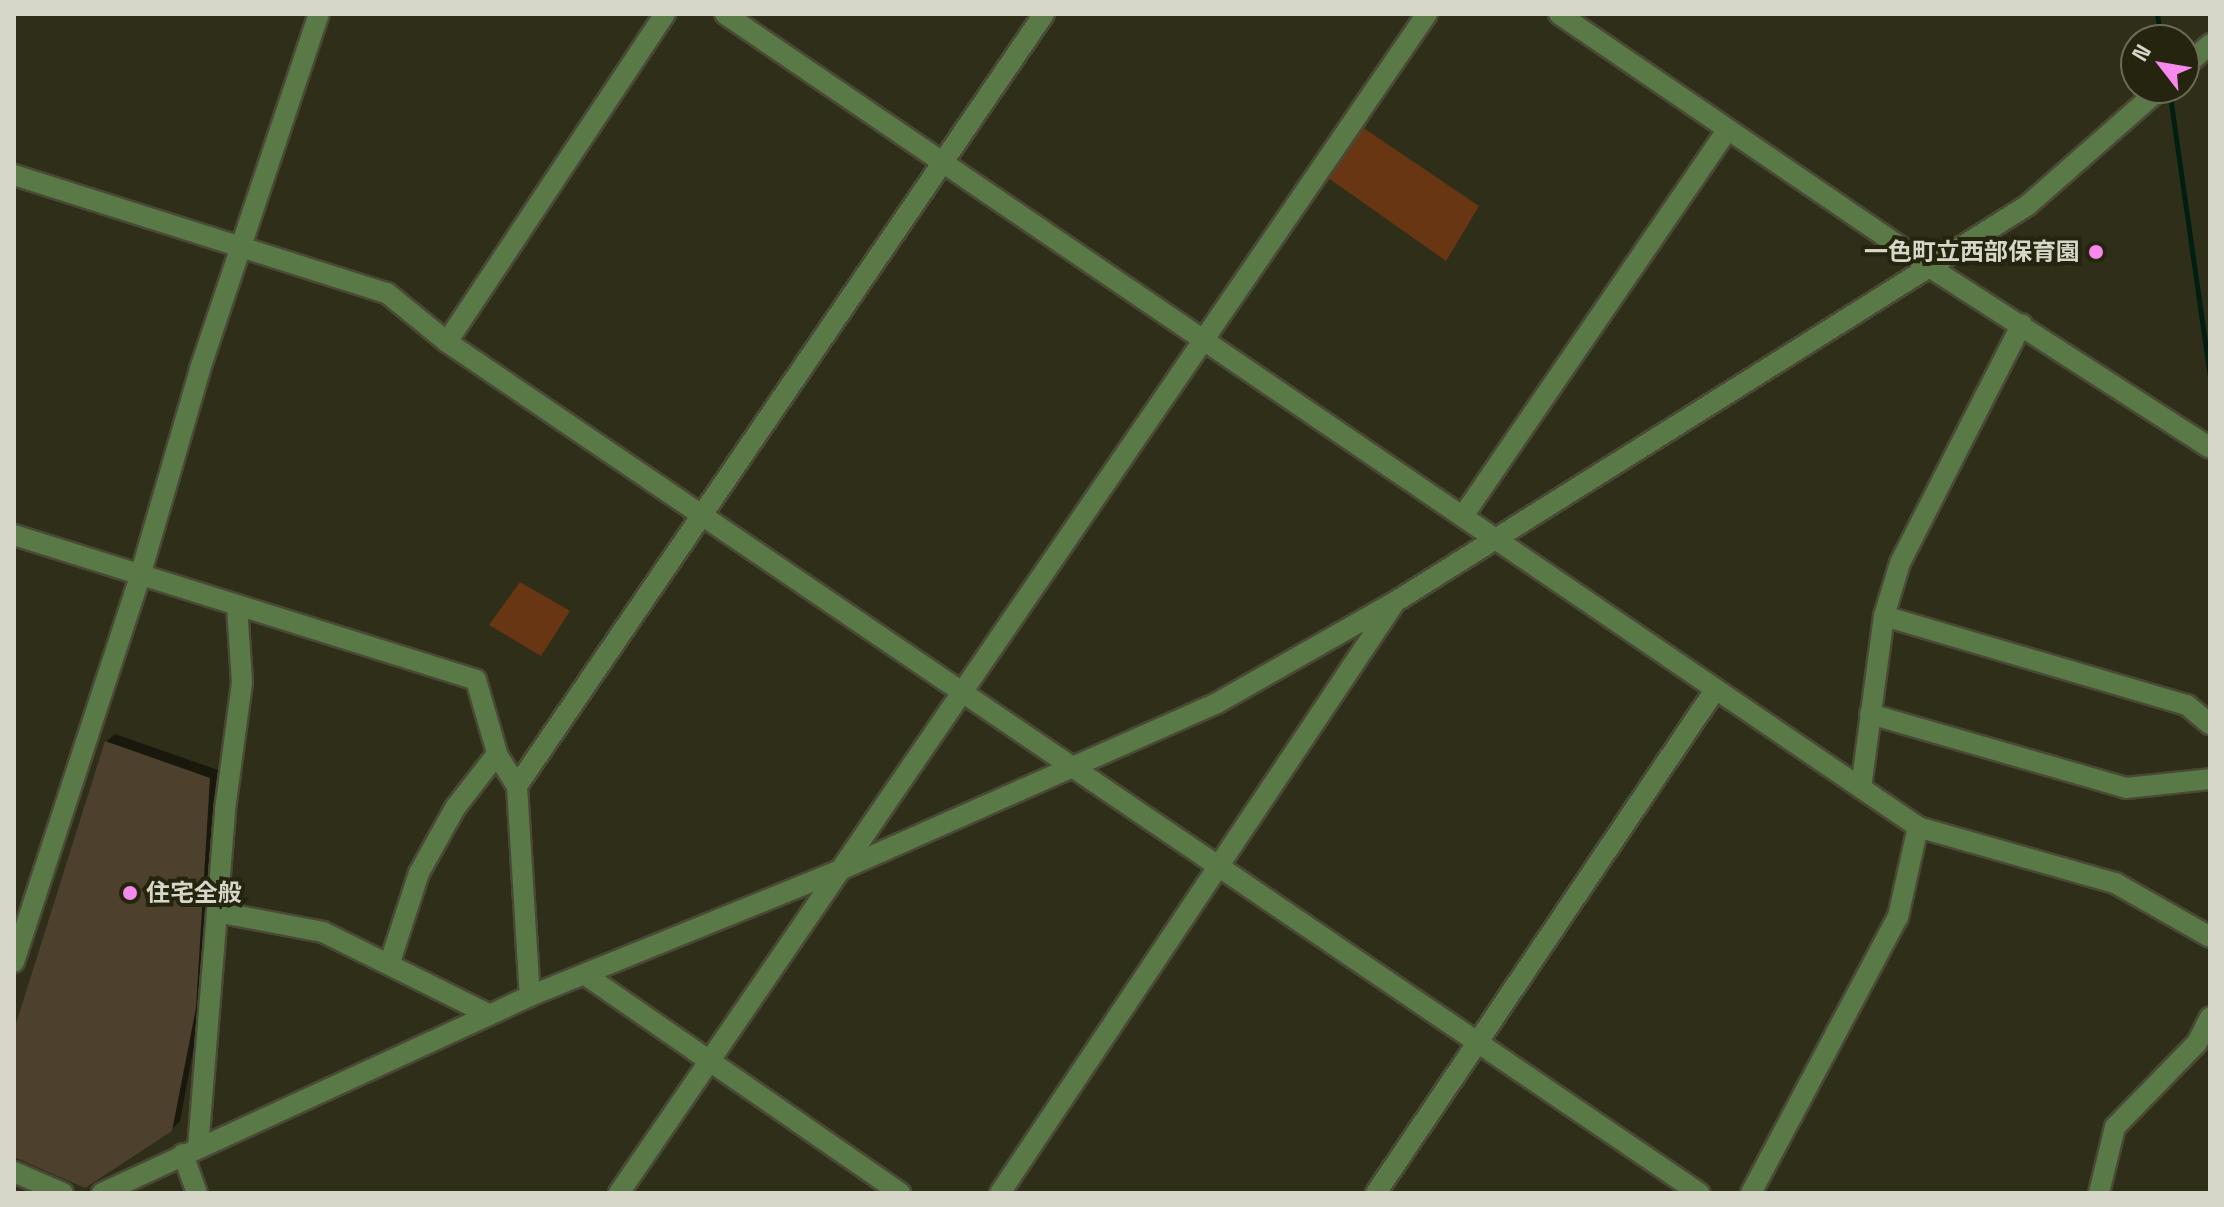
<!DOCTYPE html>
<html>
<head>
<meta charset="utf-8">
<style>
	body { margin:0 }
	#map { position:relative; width:2224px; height:1207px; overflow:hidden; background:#2f2e19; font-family:"Space Grotesk","Noto Sans JP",sans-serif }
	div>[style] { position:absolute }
	.green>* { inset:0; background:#683613 }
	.shadow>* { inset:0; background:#0007 }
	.stream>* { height:5px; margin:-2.5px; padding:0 2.5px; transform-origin:2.5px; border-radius:2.5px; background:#001f11 }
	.building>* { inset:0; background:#4d412d }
	.roads { filter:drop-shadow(2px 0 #4a4935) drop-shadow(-2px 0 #4a4935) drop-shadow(0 2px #4a4935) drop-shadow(0 -2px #4a4935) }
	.minor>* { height:20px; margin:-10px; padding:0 10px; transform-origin:10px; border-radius:10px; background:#597947 }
	.dots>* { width:22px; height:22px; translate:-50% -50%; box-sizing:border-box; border:4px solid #25240f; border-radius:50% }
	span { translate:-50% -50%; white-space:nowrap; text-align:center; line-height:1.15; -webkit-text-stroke:8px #25240f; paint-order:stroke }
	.poi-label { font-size:24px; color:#d6d6c9; font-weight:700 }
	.right { translate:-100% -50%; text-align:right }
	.left { translate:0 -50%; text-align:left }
	.frame { position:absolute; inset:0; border:16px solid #d6d6c9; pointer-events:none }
	.north { position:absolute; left:2120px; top:24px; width:80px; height:80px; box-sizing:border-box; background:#25240f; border:2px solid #6c6b59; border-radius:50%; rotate:301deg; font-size:22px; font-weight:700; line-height:32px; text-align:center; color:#d6d6c9 }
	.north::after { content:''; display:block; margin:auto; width:28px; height:36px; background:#f589ee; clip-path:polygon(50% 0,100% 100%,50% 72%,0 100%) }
</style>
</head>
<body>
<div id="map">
	<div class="green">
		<div style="clip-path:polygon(1359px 125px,1479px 206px,1446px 261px,1324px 175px)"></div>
		<div style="clip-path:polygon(520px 582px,570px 611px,541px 656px,489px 625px)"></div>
	</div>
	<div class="shadow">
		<div style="clip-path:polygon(115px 734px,218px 770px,203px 998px,180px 1121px,171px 1130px,14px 1155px,14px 1037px,106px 742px)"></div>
	</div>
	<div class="stream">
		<div style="left:2157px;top:14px;width:26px;rotate:81deg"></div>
		<div style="left:2169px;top:89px;width:291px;rotate:81.9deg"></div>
	</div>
	<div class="building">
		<div style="clip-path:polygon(105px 741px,210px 778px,196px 1008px,172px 1131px,85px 1188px,14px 1157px,14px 1030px)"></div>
	</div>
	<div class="roads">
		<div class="minor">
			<div style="left:725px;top:14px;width:1444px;rotate:34.27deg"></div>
			<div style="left:1918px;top:827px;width:205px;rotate:15.9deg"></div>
			<div style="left:2115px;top:883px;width:109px;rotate:29.6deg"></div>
			<div style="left:1559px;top:14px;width:450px;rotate:34.3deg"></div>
			<div style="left:1931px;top:268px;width:332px;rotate:32.8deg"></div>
			<div style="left:2184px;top:67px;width:35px;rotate:-41deg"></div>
			<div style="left:14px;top:175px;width:391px;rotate:17.6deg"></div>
			<div style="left:387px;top:293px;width:77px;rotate:39.2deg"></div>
			<div style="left:447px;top:342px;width:1514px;rotate:34.2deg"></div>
			<div style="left:447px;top:342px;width:394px;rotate:-56.4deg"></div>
			<div style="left:1463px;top:516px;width:467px;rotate:-55.6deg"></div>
			<div style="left:14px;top:535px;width:484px;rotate:17.4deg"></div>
			<div style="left:476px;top:680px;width:79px;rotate:73.9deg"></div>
			<div style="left:498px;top:756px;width:36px;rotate:58deg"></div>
			<div style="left:517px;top:786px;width:210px;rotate:86.5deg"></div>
			<div style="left:1884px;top:616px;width:316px;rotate:16.4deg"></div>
			<div style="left:2187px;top:705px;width:30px;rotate:40deg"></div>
			<div style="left:1870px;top:714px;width:266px;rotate:16.1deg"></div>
			<div style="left:2126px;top:788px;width:84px;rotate:-6.1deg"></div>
			<div style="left:517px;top:786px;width:935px;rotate:-55.68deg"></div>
			<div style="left:1861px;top:788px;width:174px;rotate:-82.4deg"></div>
			<div style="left:1884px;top:616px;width:55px;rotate:-73.2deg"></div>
			<div style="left:1900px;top:563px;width:268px;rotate:-63deg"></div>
			<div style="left:217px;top:912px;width:108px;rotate:10.7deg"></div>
			<div style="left:323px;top:932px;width:186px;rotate:26.4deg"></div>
			<div style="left:14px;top:962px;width:406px;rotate:-71.9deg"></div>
			<div style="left:140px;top:576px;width:216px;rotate:-73.8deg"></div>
			<div style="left:200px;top:369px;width:374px;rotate:-71.5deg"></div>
			<div style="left:390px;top:962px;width:94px;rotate:-72deg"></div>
			<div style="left:419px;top:873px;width:74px;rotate:-61deg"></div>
			<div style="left:455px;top:808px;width:68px;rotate:-52.1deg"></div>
			<div style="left:587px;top:976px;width:381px;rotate:34.7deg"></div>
			<div style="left:198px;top:1148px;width:339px;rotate:-85.4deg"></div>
			<div style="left:225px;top:810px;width:129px;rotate:-82.4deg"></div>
			<div style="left:242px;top:682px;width:75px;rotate:-93.8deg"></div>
			<div style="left:183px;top:1154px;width:41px;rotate:70.3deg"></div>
			<div style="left:14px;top:1172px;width:53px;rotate:23.2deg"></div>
			<div style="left:102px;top:1193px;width:471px;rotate:-24.7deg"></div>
			<div style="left:530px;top:996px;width:335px;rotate:-22.1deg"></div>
			<div style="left:840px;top:870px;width:412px;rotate:-23.9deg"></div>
			<div style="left:1217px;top:703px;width:205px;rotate:-29.6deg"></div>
			<div style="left:1395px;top:602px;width:747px;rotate:-32.09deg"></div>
			<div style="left:2028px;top:205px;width:177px;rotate:-41.3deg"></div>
			<div style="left:619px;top:1193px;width:1429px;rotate:-55.58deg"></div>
			<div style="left:1000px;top:1193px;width:707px;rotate:-56.24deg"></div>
			<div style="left:1376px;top:1193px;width:607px;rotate:-56.02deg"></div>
			<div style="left:1751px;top:1193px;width:313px;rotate:-62deg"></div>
			<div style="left:1898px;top:917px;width:92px;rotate:-77.5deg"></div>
			<div style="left:2099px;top:1193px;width:68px;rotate:-76.4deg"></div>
			<div style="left:2115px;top:1127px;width:117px;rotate:-45.7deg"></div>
			<div style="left:2197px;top:1043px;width:29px;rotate:-63deg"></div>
		</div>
	</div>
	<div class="dots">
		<div style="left:2096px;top:252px;background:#f589ee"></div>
		<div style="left:130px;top:893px;background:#f589ee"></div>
	</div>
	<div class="poi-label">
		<span class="right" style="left:2080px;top:252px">一色町立西部保育園</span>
		<span class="left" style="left:146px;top:893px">住宅全般</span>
	</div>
	<div class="frame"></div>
	<div class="north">N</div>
</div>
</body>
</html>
